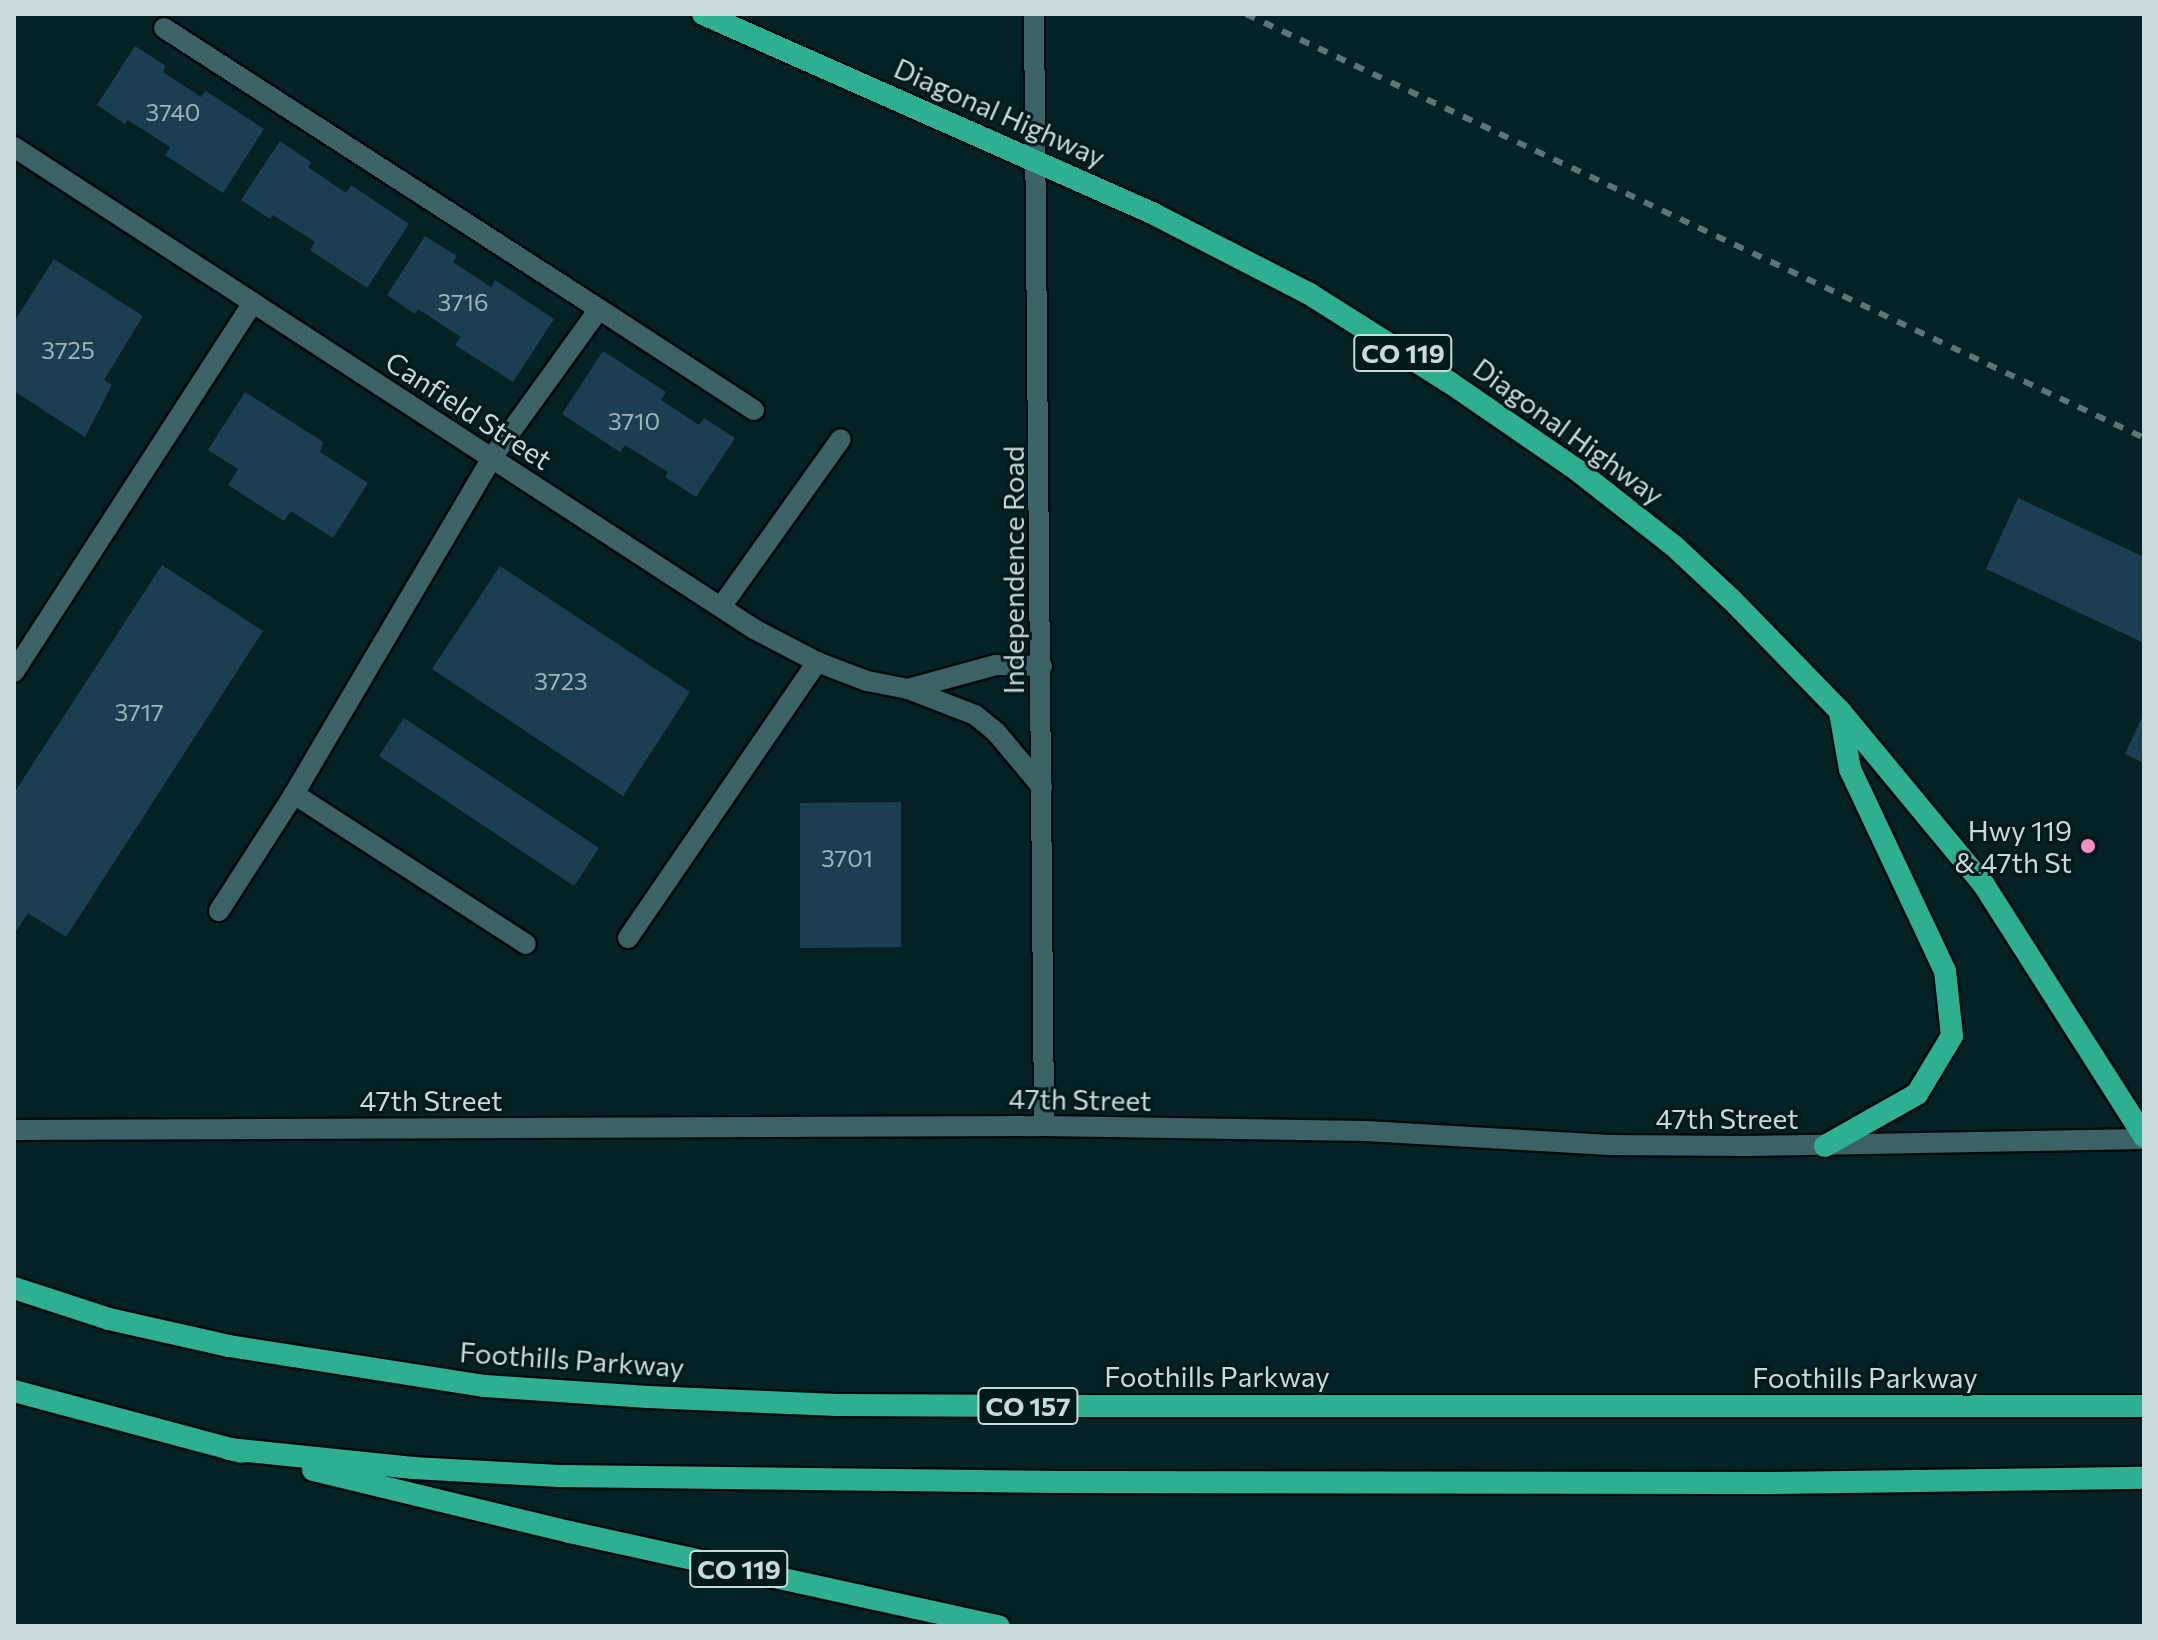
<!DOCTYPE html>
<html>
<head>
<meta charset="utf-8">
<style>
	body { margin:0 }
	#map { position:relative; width:2158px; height:1640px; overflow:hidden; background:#042224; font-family:Commissioner,sans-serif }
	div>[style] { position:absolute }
	.building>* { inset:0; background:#1b3f50 }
	.roads { filter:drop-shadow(2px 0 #000a0c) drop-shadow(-2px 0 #000a0c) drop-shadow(0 2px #000a0c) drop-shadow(0 -2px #000a0c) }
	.service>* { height:20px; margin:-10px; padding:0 10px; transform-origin:10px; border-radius:10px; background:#3b6264 }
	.minor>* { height:20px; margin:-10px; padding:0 10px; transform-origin:10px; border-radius:10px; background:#3b6264 }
	.tertiary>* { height:20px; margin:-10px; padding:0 10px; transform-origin:10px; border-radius:10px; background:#3b6264 }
	.trunk>* { height:22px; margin:-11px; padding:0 11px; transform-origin:11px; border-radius:11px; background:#2eaf90 }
	.rail>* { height:6px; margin-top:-3px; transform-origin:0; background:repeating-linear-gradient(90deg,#5c7677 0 10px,transparent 0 20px) }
	.dots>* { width:22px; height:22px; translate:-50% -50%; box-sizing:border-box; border:4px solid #00191a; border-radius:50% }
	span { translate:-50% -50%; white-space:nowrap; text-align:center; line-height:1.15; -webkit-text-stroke:6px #00191a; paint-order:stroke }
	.number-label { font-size:24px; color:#9cb4b9 }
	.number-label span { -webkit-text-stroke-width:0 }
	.shield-label span { padding:2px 6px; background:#00191a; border:2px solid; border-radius:6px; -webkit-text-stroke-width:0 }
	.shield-label { font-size:26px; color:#c7dbdc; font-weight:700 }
	.street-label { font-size:28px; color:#c7dbdc }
	.poi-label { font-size:28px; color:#c7dbdc }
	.right { translate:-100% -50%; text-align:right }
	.frame { position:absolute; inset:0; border:16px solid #c7dbdc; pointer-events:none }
</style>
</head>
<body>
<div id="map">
	<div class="building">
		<div style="clip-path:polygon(135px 46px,166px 66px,163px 72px,201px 97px,206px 91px,264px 129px,223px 193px,165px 155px,170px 147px,128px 120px,125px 124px,97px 105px)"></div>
		<div style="clip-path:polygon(280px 141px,311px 162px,308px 167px,346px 193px,351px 185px,409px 224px,367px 288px,310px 250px,315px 242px,273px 215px,270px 219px,241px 200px)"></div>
		<div style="clip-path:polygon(425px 236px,457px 256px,453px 262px,491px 287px,495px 280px,554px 319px,513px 382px,455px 345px,461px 337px,418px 309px,415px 314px,387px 295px)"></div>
		<div style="clip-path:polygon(54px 259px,143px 316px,104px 380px,112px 385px,85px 437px,14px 391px,14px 322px)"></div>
		<div style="clip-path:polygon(603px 351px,666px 392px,661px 400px,699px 425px,704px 418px,735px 438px,696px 497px,665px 477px,668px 472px,625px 445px,620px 452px,562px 414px)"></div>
		<div style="clip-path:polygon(245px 392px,323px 442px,320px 452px,368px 483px,333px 538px,291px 511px,284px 521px,228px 485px,238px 469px,208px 450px)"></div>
		<div style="clip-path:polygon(2018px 498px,2144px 557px,2144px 643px,1986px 569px)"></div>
		<div style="clip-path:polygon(162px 565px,263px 631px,66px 937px,28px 913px,14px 934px,14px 793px)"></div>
		<div style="clip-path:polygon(500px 566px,690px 692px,623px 796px,432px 669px)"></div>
		<div style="clip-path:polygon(2144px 713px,2144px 763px,2125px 754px)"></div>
		<div style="clip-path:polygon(404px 718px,599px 848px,574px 886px,379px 756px)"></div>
		<div style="clip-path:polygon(901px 802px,901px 947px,800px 948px,800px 803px)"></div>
	</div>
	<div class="roads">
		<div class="service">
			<div style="left:164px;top:28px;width:518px;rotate:32.86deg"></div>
			<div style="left:721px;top:607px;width:206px;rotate:-54.5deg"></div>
			<div style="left:14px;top:672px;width:440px;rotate:-57.1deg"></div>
			<div style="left:294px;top:794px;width:276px;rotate:32.9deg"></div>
			<div style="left:219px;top:911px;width:139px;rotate:-57.3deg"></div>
			<div style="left:294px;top:794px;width:389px;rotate:-59.5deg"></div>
			<div style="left:491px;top:459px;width:185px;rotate:-54.2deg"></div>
			<div style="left:599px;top:309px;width:185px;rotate:33.1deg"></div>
			<div style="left:628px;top:938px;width:335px;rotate:-55.6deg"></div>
		</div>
		<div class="minor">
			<div style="left:14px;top:147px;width:883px;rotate:33.08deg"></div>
			<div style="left:754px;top:629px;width:71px;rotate:27.6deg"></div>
			<div style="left:817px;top:662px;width:53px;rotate:20.8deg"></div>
			<div style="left:867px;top:681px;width:42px;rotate:11deg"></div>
			<div style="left:908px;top:689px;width:91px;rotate:-15.3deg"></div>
			<div style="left:996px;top:665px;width:46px;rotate:1.2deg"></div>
			<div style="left:908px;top:689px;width:72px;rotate:21.2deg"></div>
			<div style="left:975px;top:715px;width:27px;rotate:39deg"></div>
			<div style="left:996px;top:732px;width:72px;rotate:50.1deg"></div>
		</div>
		<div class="tertiary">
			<div style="left:1034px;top:14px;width:1112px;rotate:89.48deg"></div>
			<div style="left:14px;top:1130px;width:1030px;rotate:-0.22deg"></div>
			<div style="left:1044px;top:1126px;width:322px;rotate:0.9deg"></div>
			<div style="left:1366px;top:1131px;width:244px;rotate:3.3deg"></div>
			<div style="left:1610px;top:1145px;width:136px;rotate:0.4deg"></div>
			<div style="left:1746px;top:1146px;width:398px;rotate:-1deg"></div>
		</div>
		<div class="trunk">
			<div style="left:703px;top:14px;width:493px;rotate:23.9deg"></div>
			<div style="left:1154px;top:214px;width:173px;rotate:27.2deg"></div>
			<div style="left:1308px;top:293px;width:167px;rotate:32.3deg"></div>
			<div style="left:1449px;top:382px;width:155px;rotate:34.5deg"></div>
			<div style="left:1577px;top:470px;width:123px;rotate:38.1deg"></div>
			<div style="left:1674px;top:546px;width:79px;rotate:43deg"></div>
			<div style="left:1732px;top:600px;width:155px;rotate:45.8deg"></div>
			<div style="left:1840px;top:711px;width:226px;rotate:50.4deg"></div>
			<div style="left:1984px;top:885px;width:298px;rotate:57.5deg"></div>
			<div style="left:1825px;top:1146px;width:106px;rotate:-29.5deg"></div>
			<div style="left:1917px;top:1094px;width:68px;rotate:-58.9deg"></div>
			<div style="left:1952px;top:1036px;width:65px;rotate:-96.1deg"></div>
			<div style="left:1945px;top:971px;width:223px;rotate:-115.2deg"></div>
			<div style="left:1850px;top:769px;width:58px;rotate:-100deg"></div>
			<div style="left:14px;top:1288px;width:100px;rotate:18.1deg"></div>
			<div style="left:109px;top:1319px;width:123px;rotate:12.7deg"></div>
			<div style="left:229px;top:1346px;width:259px;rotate:8.9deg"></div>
			<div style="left:485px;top:1386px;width:163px;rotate:3.9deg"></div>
			<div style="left:648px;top:1397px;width:189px;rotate:2.4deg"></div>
			<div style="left:837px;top:1405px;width:209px;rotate:0.3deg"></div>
			<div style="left:1046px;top:1406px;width:1098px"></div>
			<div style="left:14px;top:1391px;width:235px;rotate:15deg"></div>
			<div style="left:229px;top:1449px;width:185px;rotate:5.9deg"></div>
			<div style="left:413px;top:1468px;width:146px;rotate:3.1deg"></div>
			<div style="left:559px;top:1476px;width:504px;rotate:0.68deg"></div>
			<div style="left:1063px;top:1482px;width:709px;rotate:0.08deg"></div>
			<div style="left:1772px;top:1483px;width:372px;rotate:-0.8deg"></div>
			<div style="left:313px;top:1470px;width:264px;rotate:13.6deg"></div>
			<div style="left:570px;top:1532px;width:439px;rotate:12.4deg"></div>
		</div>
	</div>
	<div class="rail">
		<div style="left:1246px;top:14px;width:993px;rotate:25.27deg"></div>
	</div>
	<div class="dots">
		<div style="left:2088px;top:846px;background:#fc8fc2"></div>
	</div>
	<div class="number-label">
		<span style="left:173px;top:112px">3740</span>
		<span style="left:463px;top:302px">3716</span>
		<span style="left:68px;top:350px">3725</span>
		<span style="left:634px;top:421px">3710</span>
		<span style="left:561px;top:681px">3723</span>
		<span style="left:139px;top:712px">3717</span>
		<span style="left:847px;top:858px">3701</span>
	</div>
	<div class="shield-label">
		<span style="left:1403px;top:353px">CO 119</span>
		<span style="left:1028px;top:1406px">CO 157</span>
		<span style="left:739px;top:1569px">CO 119</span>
	</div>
	<div class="street-label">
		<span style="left:1000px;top:112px;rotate:24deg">Diagonal Highway</span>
		<span style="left:469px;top:410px;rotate:33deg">Canfield Street</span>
		<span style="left:1569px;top:431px;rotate:36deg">Diagonal Highway</span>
		<span style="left:1013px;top:570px;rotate:-90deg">Independence Road</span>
		<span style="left:1080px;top:1099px;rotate:1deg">47th Street</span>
		<span style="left:431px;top:1100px">47th Street</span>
		<span style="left:1727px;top:1118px">47th Street</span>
		<span style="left:572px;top:1359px;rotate:4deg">Foothills Parkway</span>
		<span style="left:1217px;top:1376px">Foothills Parkway</span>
		<span style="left:1865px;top:1377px">Foothills Parkway</span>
	</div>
	<div class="poi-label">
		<span class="right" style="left:2072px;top:846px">Hwy 119<br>&amp; 47th St</span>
	</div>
	<div class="frame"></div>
</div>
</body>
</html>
